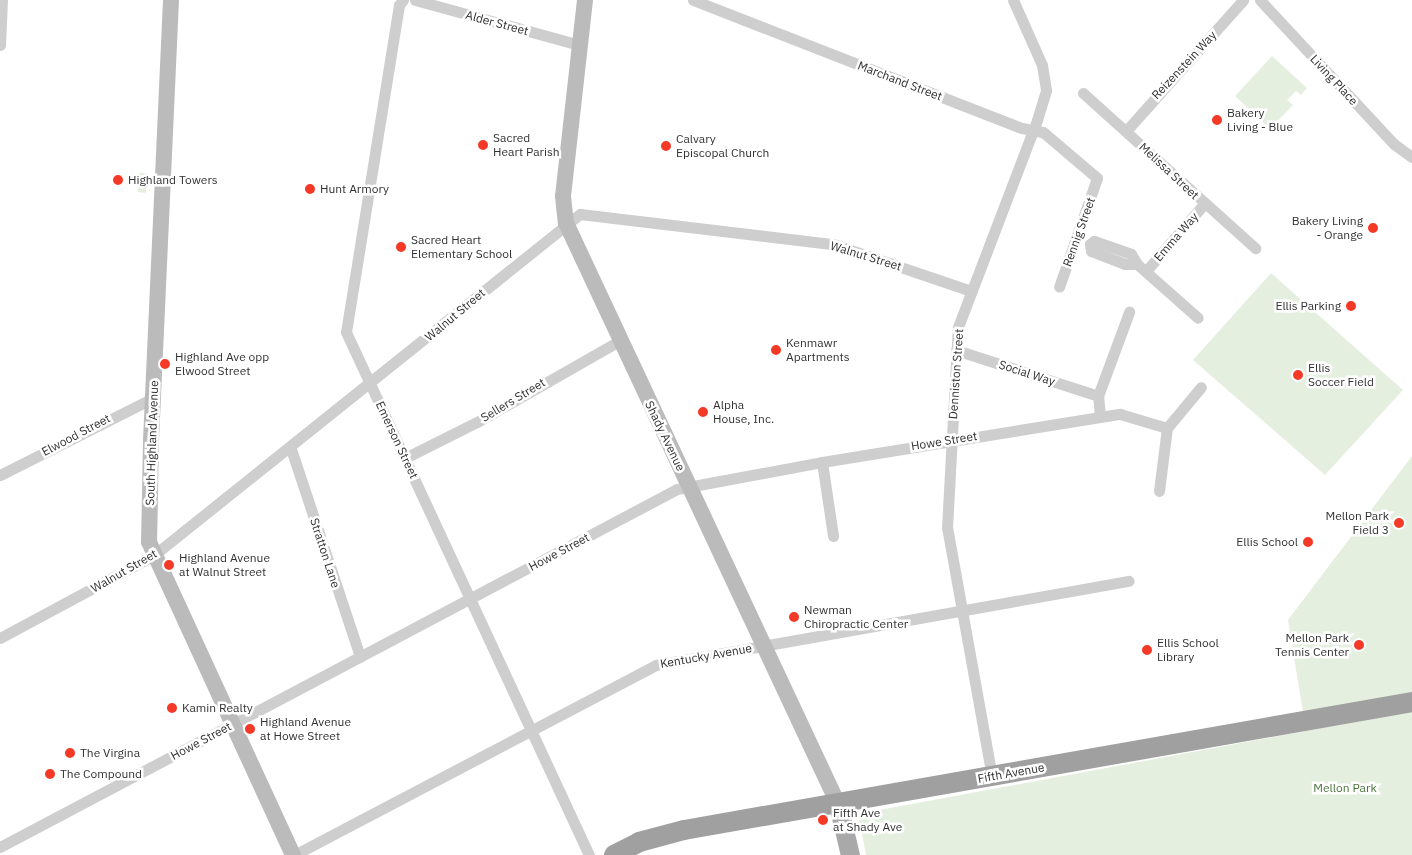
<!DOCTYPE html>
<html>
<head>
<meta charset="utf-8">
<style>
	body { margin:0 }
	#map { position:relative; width:1412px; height:855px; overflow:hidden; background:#fff; font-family:"IBM Plex Sans",sans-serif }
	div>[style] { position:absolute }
	.green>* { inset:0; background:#e5efdf }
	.minor>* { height:11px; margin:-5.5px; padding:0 5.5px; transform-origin:5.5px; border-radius:5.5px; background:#cecece }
	.secondary>* { height:16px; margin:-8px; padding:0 8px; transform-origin:8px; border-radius:8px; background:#bbb }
	.primary>* { height:19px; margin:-9.5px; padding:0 9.5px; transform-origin:9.5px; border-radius:9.5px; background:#a9a9a9 }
	.trunk>* { height:20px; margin:-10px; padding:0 10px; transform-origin:10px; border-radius:10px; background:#a0a0a0 }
	.dots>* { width:14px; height:14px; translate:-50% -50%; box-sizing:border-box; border:2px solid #fff; border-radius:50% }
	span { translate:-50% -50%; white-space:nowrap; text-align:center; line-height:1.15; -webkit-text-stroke:5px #fff; paint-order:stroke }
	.street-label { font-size:12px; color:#313131 }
	.poi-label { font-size:12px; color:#313131 }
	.left { translate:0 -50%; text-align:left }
	.right { translate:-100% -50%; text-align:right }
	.park-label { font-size:12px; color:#4b723a }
</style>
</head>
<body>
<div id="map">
	<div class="green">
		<div style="clip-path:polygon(1272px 56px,1307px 88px,1301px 95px,1296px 91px,1287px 100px,1293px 105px,1270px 129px,1235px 96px)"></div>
		<div style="clip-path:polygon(138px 173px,147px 173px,146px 193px,138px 192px)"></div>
		<div style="clip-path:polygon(1271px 273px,1403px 390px,1325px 475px,1193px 360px)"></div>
		<div style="clip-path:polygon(1412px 456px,1412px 855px,866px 855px,858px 814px,1306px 731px,1288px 620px)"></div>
	</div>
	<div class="minor">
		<div style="left:403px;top:0;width:6px;rotate:129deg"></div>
		<div style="left:399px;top:5px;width:331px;rotate:99.2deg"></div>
		<div style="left:346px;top:332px;width:577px;rotate:65.08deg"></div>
		<div style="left:415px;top:0;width:171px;rotate:15.3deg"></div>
		<div style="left:693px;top:0;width:353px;rotate:21.3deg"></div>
		<div style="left:1022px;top:128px;width:21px;rotate:11deg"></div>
		<div style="left:1043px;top:132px;width:71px;rotate:40.4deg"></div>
		<div style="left:1097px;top:178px;width:115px;rotate:109.2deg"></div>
		<div style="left:1260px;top:0;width:197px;rotate:47.1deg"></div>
		<div style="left:1394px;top:144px;width:22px;rotate:36deg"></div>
		<div style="left:0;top:45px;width:45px;rotate:-87.5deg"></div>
		<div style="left:1083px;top:93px;width:232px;rotate:42deg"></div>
		<div style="left:1126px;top:131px;width:176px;rotate:-48.2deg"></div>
		<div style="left:1137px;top:264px;width:12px;rotate:180deg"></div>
		<div style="left:1125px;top:264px;width:36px;rotate:-159deg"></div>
		<div style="left:1091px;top:251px;width:7px;rotate:-98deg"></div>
		<div style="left:1090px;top:244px;width:5px;rotate:-37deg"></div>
		<div style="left:1094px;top:241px;width:39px;rotate:19deg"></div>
		<div style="left:1131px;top:254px;width:12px;rotate:59deg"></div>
		<div style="left:1137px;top:264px;width:81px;rotate:41.5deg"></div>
		<div style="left:1147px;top:270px;width:87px;rotate:-49.2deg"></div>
		<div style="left:956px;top:350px;width:149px;rotate:17.9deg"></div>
		<div style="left:1100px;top:417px;width:21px;rotate:-95deg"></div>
		<div style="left:1098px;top:396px;width:90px;rotate:-69.7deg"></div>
		<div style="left:291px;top:449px;width:219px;rotate:71.6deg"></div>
		<div style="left:405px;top:458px;width:80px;rotate:-26.6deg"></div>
		<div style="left:477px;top:422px;width:163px;rotate:-29.7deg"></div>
		<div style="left:822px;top:462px;width:75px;rotate:81.5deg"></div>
		<div style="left:0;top:475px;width:171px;rotate:-26.7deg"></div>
		<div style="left:1159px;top:491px;width:64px;rotate:-82.8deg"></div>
		<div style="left:1167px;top:428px;width:53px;rotate:-50.3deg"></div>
		<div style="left:0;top:638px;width:175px;rotate:-28.3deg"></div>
		<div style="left:154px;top:555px;width:546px;rotate:-38.68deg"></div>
		<div style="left:580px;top:214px;width:255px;rotate:6.8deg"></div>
		<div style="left:833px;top:244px;width:146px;rotate:18.8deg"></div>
		<div style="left:992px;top:777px;width:253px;rotate:-100.2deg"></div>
		<div style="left:947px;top:528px;width:201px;rotate:-86.9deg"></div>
		<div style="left:958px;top:327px;width:222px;rotate:-69.1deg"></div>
		<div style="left:1037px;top:120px;width:31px;rotate:-73deg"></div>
		<div style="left:1046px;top:90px;width:25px;rotate:-99deg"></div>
		<div style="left:1042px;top:65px;width:71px;rotate:-114deg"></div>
		<div style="left:0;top:847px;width:766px;rotate:-27.87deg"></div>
		<div style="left:677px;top:489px;width:147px;rotate:-10.5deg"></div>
		<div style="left:822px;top:462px;width:302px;rotate:-9.2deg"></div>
		<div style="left:1120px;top:414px;width:49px;rotate:16.6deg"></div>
		<div style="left:294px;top:855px;width:409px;rotate:-27.7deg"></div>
		<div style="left:656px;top:665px;width:480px;rotate:-10.1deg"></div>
	</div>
	<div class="secondary">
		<div style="left:171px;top:0;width:441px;rotate:92.6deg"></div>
		<div style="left:151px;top:441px;width:101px;rotate:91.1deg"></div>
		<div style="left:149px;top:542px;width:345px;rotate:65.3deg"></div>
		<div style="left:585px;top:0;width:197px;rotate:96.4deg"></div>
		<div style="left:563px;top:196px;width:27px;rotate:84deg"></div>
		<div style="left:566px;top:223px;width:642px;rotate:64.91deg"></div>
	</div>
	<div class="primary">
		<div style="left:838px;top:804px;width:52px;rotate:76.8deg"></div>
	</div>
	<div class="trunk">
		<div style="left:614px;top:855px;width:28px;rotate:-27deg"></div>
		<div style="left:639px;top:842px;width:47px;rotate:-14.9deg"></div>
		<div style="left:684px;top:830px;width:739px;rotate:-9.97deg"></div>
	</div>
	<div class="dots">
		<div style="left:1217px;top:120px;background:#f43a27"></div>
		<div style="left:483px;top:145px;background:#f43a27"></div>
		<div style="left:666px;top:146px;background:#f43a27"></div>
		<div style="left:118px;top:180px;background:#f43a27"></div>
		<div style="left:310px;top:189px;background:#f43a27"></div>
		<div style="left:1373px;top:228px;background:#f43a27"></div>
		<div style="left:401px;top:247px;background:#f43a27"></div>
		<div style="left:1351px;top:306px;background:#f43a27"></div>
		<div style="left:776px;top:350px;background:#f43a27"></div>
		<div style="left:165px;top:364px;background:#f43a27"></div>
		<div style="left:1298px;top:375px;background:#f43a27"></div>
		<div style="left:703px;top:412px;background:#f43a27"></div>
		<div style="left:1399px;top:523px;background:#f43a27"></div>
		<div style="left:1308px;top:542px;background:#f43a27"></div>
		<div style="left:169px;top:565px;background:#f43a27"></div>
		<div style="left:794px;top:617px;background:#f43a27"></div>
		<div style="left:1359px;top:645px;background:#f43a27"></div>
		<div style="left:1147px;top:650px;background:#f43a27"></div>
		<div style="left:172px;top:708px;background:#f43a27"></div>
		<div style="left:250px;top:729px;background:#f43a27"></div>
		<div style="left:70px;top:753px;background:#f43a27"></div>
		<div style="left:50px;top:774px;background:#f43a27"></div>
		<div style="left:823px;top:820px;background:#f43a27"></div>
	</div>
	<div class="street-label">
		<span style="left:497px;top:23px;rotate:15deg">Alder Street</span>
		<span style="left:1184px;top:65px;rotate:-47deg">Reizenstein Way</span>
		<span style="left:1334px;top:80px;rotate:47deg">Living Place</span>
		<span style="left:900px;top:81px;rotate:21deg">Marchand Street</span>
		<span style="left:1169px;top:171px;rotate:43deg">Melissa Street</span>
		<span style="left:1079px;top:232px;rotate:-70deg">Rennig Street</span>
		<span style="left:1176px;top:237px;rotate:-49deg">Emma Way</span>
		<span style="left:866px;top:256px;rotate:17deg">Walnut Street</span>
		<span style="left:455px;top:315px;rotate:-40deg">Walnut Street</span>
		<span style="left:1027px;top:373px;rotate:18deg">Social Way</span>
		<span style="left:956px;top:374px;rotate:-86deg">Denniston Street</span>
		<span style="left:513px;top:400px;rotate:-31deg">Sellers Street</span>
		<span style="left:76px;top:435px;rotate:-28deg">Elwood Street</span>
		<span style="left:665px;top:436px;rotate:64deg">Shady Avenue</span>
		<span style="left:397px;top:440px;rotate:65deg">Emerson Street</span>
		<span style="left:944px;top:441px;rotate:-9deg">Howe Street</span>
		<span style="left:152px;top:443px;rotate:-88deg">South Highland Avenue</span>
		<span style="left:559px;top:552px;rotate:-28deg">Howe Street</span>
		<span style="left:325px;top:553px;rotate:72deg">Stratton Lane</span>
		<span style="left:124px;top:571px;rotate:-30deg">Walnut Street</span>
		<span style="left:706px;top:656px;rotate:-10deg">Kentucky Avenue</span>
		<span style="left:201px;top:741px;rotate:-28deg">Howe Street</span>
		<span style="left:1011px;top:773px;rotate:-10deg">Fifth Avenue</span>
	</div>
	<div class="poi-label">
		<span class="left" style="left:1227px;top:120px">Bakery<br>Living - Blue</span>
		<span class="left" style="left:493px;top:145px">Sacred<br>Heart Parish</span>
		<span class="left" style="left:676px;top:146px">Calvary<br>Episcopal Church</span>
		<span class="left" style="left:128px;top:180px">Highland Towers</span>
		<span class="left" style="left:320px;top:189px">Hunt Armory</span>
		<span class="right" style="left:1363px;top:228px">Bakery Living<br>- Orange</span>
		<span class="left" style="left:411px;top:247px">Sacred Heart<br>Elementary School</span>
		<span class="right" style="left:1341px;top:306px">Ellis Parking</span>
		<span class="left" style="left:786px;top:350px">Kenmawr<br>Apartments</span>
		<span class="left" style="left:175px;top:364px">Highland Ave opp<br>Elwood Street</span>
		<span class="left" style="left:1308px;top:375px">Ellis<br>Soccer Field</span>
		<span class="left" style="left:713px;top:412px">Alpha<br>House, Inc.</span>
		<span class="right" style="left:1389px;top:523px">Mellon Park<br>Field 3</span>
		<span class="right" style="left:1298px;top:542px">Ellis School</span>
		<span class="left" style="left:179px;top:565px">Highland Avenue<br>at Walnut Street</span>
		<span class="left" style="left:804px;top:617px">Newman<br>Chiropractic Center</span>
		<span class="right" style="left:1349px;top:645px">Mellon Park<br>Tennis Center</span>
		<span class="left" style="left:1157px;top:650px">Ellis School<br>Library</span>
		<span class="left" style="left:182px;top:708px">Kamin Realty</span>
		<span class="left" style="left:260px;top:729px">Highland Avenue<br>at Howe Street</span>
		<span class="left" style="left:80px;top:753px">The Virgina</span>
		<span class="left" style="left:60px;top:774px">The Compound</span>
		<span class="left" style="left:833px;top:820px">Fifth Ave<br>at Shady Ave</span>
	</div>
	<div class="park-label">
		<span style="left:1345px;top:788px">Mellon Park</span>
	</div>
</div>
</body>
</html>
